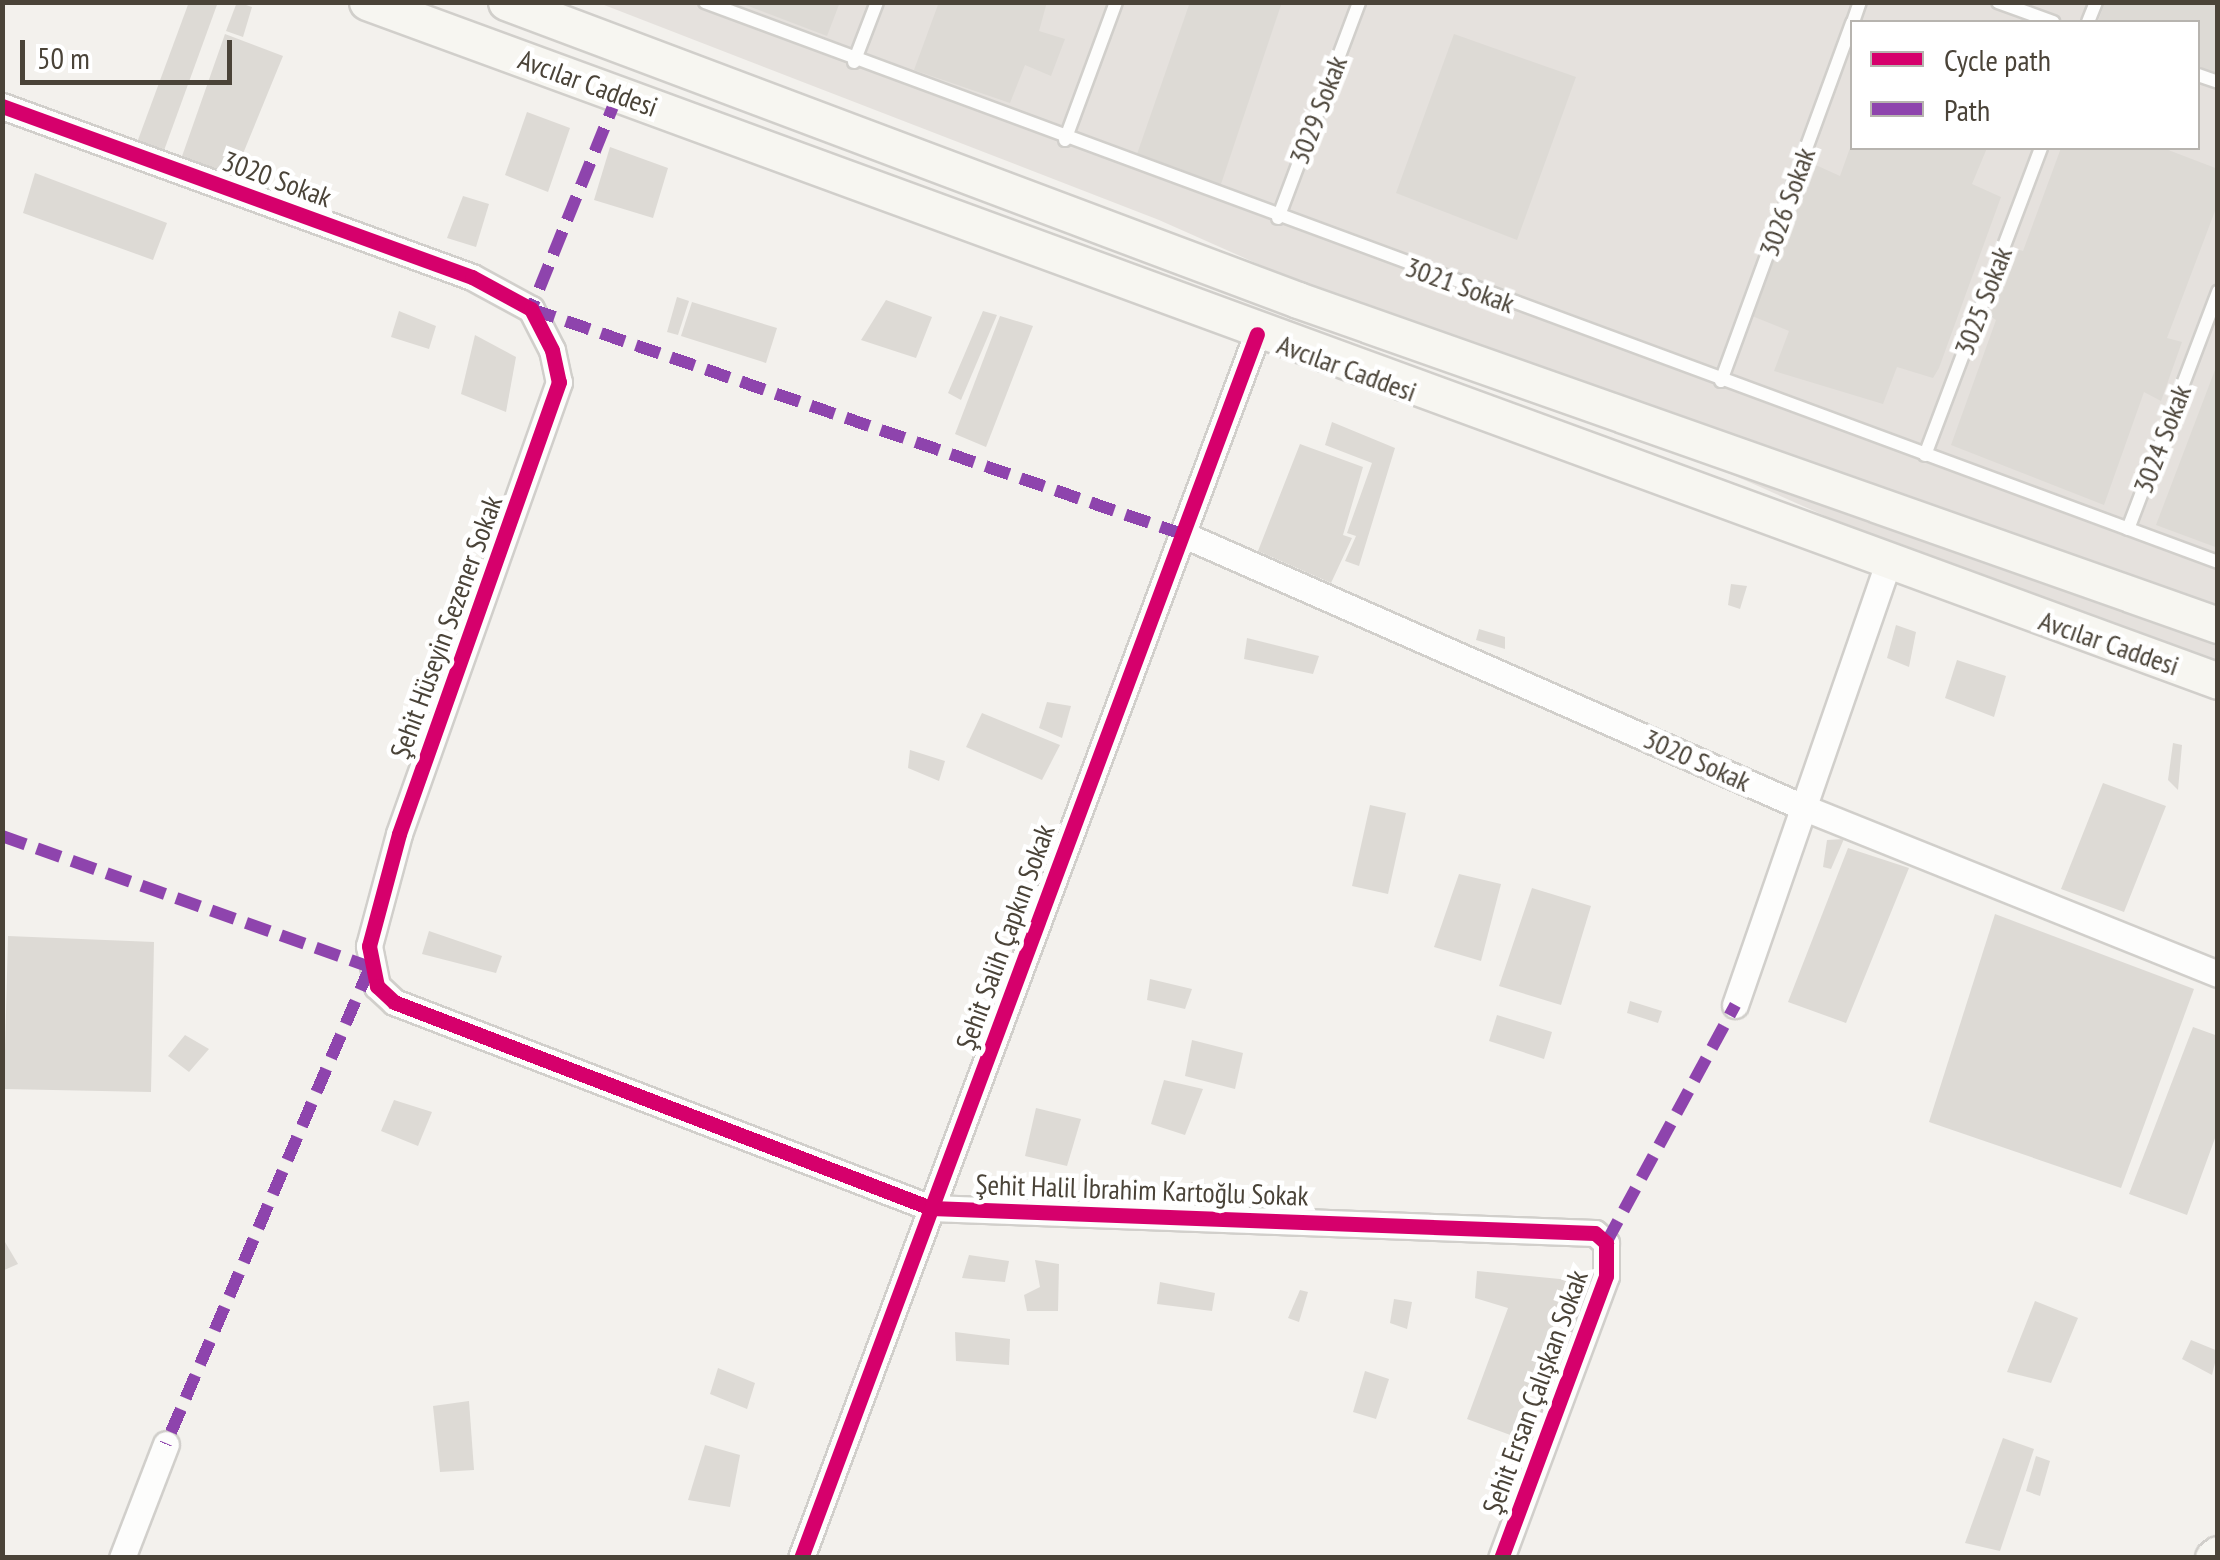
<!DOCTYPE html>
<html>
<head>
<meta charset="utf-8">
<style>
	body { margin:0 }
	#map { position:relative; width:2220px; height:1560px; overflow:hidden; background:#f3f1ed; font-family:"PT Sans Narrow",sans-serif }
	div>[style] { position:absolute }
	.industrial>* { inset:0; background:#e5e1dd }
	.building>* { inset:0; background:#dddad5 }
	.roads { filter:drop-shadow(2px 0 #d1cfcb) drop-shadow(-2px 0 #d1cfcb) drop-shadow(0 2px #d1cfcb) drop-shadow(0 -2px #d1cfcb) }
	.lane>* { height:12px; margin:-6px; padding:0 6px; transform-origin:6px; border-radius:6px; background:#fdfdfc }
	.street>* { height:25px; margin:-12.5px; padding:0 12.5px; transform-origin:12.5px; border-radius:12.5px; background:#fdfdfc }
	.secondary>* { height:35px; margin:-17.5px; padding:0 17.5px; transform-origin:17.5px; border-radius:17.5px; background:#f7f6f1 }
	.quiet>* { height:12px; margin-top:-6px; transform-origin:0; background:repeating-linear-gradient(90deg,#8e44ad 0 25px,transparent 0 37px) }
	.cycleway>* { height:15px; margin:-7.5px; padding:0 7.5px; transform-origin:7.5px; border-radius:7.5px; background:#d6006c }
	span { translate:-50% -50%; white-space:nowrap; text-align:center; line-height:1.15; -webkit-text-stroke:9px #fff; paint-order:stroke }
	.street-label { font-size:28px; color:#4a4338 }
	.frame { position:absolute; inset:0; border:5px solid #4a4338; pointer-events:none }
	.legend { position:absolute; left:1850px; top:20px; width:350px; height:130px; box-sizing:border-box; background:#fff; border:2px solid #b7b4af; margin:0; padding:12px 18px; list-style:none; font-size:30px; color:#4a4338 }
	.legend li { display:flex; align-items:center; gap:20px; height:50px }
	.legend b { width:50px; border:2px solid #b7b4af }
	.scale { position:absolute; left:20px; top:40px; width:212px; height:45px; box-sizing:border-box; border:5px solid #4a4338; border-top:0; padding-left:12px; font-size:30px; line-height:35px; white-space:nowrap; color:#4a4338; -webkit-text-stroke:8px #fff; paint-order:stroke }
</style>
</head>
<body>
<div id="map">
	<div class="industrial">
		<div style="clip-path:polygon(evenodd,599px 3px,2217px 3px,2217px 690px,1159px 220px,599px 3px,1852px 22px,2198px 22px,2198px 148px,1852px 148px,1852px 22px)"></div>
	</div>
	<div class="building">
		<div style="clip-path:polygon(189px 2px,218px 2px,162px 156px,135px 148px)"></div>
		<div style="clip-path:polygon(237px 2px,252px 7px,243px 37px,226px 31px)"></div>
		<div style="clip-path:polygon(738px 2px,840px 2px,827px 36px)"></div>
		<div style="clip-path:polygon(939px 2px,1047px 2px,1039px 31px,1065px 39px,1051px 76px,1025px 65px,1010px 103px,914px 70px)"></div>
		<div style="clip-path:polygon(1190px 2px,1282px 2px,1220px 187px,1136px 157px)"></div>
		<div style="clip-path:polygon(2105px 2px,2218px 2px,2218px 75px,2198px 69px,2198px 22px,2098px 22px)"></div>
		<div style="clip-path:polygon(225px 34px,283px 56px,233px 178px,180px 162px)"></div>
		<div style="clip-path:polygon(1454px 34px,1576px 77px,1517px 240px,1396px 193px)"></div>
		<div style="clip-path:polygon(527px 112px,570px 128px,548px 192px,505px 175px)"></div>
		<div style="clip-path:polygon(610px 147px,668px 168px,653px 218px,594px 200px)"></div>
		<div style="clip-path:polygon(1850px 148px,1987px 148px,1972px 184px,2001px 197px,1939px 368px,1933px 378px,1897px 367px,1883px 404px,1774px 371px,1789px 331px,1752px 316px,1809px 162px,1840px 176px)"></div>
		<div style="clip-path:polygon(2061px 148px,2163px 148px,2218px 169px,2218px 203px,2167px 338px,2182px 342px,2161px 401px,2144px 392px,2104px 505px,1951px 445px,1996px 320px,1985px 313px,2008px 247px,2023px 251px)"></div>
		<div style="clip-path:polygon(35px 173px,167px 223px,153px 260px,23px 213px)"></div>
		<div style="clip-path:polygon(463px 196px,489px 204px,476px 247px,447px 238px)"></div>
		<div style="clip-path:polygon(677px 297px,689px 301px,678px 335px,667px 332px)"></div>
		<div style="clip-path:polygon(886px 300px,932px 317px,916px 358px,861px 340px)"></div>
		<div style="clip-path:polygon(692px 302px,777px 328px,766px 363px,681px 336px)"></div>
		<div style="clip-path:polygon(399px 311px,436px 326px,429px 349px,391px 337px)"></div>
		<div style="clip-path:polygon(983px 311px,997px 315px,961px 400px,948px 393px)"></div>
		<div style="clip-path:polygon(1000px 316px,1033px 326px,986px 447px,955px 434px)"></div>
		<div style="clip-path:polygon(475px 335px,516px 357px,506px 412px,461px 394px)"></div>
		<div style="clip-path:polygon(2218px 362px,2218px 548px,2156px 525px)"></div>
		<div style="clip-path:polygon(1332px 422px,1395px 448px,1359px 566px,1345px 561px,1356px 536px,1347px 533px,1372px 463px,1325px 445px)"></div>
		<div style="clip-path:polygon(1300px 444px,1363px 467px,1343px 535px,1352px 538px,1331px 583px,1258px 551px)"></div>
		<div style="clip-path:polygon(1731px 584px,1747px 586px,1740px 609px,1728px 605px)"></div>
		<div style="clip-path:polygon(1896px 625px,1916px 632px,1909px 667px,1887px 658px)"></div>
		<div style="clip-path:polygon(1479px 629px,1505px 637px,1505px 649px,1476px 640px)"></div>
		<div style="clip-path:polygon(1247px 638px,1319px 656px,1313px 674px,1244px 659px)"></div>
		<div style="clip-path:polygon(1957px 660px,2006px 676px,1994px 717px,1945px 698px)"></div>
		<div style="clip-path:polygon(1047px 702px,1071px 706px,1062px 738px,1039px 728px)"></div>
		<div style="clip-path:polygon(982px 713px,1060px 745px,1042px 780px,966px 747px)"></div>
		<div style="clip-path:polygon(2173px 743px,2182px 745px,2178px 790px,2168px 780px)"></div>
		<div style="clip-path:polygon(910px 750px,945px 761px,939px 781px,908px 768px)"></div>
		<div style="clip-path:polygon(2103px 783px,2166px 806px,2124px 912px,2061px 889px)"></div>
		<div style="clip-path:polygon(1370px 805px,1406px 813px,1388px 894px,1352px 886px)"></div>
		<div style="clip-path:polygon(1844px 839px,1831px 869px,1823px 867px,1827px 840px)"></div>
		<div style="clip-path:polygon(1848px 848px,1909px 868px,1846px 1023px,1788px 1002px)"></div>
		<div style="clip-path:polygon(1459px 874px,1501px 884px,1481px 961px,1434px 947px)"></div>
		<div style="clip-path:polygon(1532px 888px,1591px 906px,1561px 1005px,1499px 986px)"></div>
		<div style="clip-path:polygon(1995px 914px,2194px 989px,2121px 1188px,1929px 1122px)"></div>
		<div style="clip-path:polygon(429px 931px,502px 956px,496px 973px,422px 954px)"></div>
		<div style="clip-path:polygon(8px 936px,154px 942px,151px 1092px,4px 1089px)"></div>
		<div style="clip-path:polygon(1150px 979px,1192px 989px,1185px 1009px,1147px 1000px)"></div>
		<div style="clip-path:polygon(1630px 1001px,1662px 1011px,1658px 1023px,1627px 1013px)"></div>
		<div style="clip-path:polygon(1497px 1015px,1552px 1032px,1544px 1059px,1489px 1041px)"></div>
		<div style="clip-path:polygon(2193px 1027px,2218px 1036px,2218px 1130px,2187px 1215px,2129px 1194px)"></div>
		<div style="clip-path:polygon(185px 1035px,209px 1049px,189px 1072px,168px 1056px)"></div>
		<div style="clip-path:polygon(1192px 1040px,1243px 1053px,1235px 1089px,1185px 1076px)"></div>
		<div style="clip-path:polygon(1164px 1080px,1203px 1089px,1185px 1135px,1151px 1124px)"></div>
		<div style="clip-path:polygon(394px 1100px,432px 1112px,418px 1146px,381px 1131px)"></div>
		<div style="clip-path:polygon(1036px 1108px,1081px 1119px,1067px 1166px,1025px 1156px)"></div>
		<div style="clip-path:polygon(1191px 1182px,1238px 1187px,1234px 1208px,1190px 1207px)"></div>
		<div style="clip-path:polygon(2px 1237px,18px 1264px,2px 1271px)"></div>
		<div style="clip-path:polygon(969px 1255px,1009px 1261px,1005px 1282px,962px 1278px)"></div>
		<div style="clip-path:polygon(1035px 1260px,1059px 1264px,1058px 1311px,1027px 1311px,1024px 1295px,1040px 1287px)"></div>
		<div style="clip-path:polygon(1477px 1271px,1570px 1280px,1513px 1436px,1467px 1419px,1508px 1308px,1475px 1298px)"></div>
		<div style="clip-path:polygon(1160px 1282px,1215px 1293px,1212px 1311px,1157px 1304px)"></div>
		<div style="clip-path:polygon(1300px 1290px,1308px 1292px,1299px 1322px,1288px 1318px)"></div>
		<div style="clip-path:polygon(1394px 1299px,1412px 1302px,1407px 1329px,1390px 1323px)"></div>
		<div style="clip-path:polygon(2035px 1301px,2078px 1318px,2051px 1383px,2007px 1372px)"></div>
		<div style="clip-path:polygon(955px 1332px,1010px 1339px,1009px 1365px,956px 1361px)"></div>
		<div style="clip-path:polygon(2191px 1340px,2218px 1351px,2212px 1375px,2182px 1359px)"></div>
		<div style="clip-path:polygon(718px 1368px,755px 1383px,747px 1409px,710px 1394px)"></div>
		<div style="clip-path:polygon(1365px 1371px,1389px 1379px,1376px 1419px,1353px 1412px)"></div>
		<div style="clip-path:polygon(469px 1401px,474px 1470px,440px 1472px,433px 1406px)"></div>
		<div style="clip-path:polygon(2003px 1438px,2034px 1449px,2000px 1551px,1965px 1543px)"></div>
		<div style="clip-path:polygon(705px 1445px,740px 1455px,730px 1507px,688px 1500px)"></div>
		<div style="clip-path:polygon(2036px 1456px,2050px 1461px,2040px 1496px,2026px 1491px)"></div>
	</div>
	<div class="roads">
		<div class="lane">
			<div style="left:705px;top:2px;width:1613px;rotate:20.31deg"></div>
			<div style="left:1998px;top:2px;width:59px;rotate:20deg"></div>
			<div style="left:1853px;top:22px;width:21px;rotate:-71deg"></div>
			<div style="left:2088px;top:22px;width:22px;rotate:-68deg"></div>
			<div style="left:854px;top:62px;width:64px;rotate:-69deg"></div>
			<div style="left:2198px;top:75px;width:21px;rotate:19deg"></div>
			<div style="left:1065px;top:140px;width:147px;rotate:-69.7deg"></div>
			<div style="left:1278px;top:218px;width:231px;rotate:-69.4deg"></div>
			<div style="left:1721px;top:381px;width:381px;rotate:-69.9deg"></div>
			<div style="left:1925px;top:455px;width:328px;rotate:-69.3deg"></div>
			<div style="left:2128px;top:529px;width:254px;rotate:-69.2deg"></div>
		</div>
		<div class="street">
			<div style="left:2px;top:106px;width:500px;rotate:19.99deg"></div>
			<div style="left:472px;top:277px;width:67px;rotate:28.5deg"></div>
			<div style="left:531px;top:309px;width:46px;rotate:62.9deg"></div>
			<div style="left:552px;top:350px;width:33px;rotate:78deg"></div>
			<div style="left:559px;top:382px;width:479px;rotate:109.5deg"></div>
			<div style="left:399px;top:834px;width:116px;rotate:105deg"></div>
			<div style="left:369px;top:946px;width:41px;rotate:78.7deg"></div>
			<div style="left:377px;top:986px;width:23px;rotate:43deg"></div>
			<div style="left:394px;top:1002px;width:575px;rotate:20.99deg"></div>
			<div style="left:931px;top:1208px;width:664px;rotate:2.16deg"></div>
			<div style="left:1595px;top:1233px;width:15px;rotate:42deg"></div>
			<div style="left:1606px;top:1243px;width:33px;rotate:90deg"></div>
			<div style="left:1606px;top:1276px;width:301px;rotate:110.4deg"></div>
			<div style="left:1182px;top:534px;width:681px;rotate:23.74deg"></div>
			<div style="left:1805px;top:808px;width:445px;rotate:21.9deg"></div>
			<div style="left:1735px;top:1005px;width:467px;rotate:-70.9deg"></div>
			<div style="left:122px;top:1558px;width:122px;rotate:-68.9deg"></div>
			<div style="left:801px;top:1558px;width:1306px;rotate:-69.57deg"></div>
		</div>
		<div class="secondary">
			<div style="left:367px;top:2px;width:1972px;rotate:20.14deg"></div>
			<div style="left:506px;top:2px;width:846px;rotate:20.62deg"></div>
			<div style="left:1298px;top:300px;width:976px;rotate:19.46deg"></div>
			<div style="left:2213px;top:1558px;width:6px;rotate:-39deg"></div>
		</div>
	</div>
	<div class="quiet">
		<div style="left:618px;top:94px;width:232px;rotate:112deg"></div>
		<div style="left:531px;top:309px;width:689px;rotate:19.07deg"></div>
		<div style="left:2px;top:836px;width:391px;rotate:19.6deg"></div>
		<div style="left:370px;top:967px;width:519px;rotate:113.16deg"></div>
		<div style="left:1606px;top:1243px;width:271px;rotate:-61.5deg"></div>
	</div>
	<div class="cycleway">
		<div style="left:2px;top:106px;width:500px;rotate:19.99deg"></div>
		<div style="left:472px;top:277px;width:67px;rotate:28.5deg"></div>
		<div style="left:531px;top:309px;width:46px;rotate:62.9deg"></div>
		<div style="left:552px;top:350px;width:33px;rotate:78deg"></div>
		<div style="left:559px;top:382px;width:479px;rotate:109.5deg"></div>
		<div style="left:399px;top:834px;width:116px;rotate:105deg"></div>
		<div style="left:369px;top:946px;width:41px;rotate:78.7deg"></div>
		<div style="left:377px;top:986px;width:23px;rotate:43deg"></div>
		<div style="left:394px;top:1002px;width:575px;rotate:20.99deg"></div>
		<div style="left:931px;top:1208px;width:664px;rotate:2.16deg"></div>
		<div style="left:1595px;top:1233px;width:15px;rotate:42deg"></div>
		<div style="left:1606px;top:1243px;width:33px;rotate:90deg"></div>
		<div style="left:1606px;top:1276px;width:301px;rotate:110.4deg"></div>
		<div style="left:801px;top:1558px;width:1306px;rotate:-69.57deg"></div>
	</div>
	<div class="street-label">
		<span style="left:588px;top:83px;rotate:20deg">Avcılar Caddesi</span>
		<span style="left:1318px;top:110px;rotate:-69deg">3029 Sokak</span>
		<span style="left:277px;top:179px;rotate:20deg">3020 Sokak</span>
		<span style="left:1787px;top:202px;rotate:-70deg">3026 Sokak</span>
		<span style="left:1460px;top:285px;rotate:20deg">3021 Sokak</span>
		<span style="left:1983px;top:301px;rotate:-69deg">3025 Sokak</span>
		<span style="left:1347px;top:368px;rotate:20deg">Avcılar Caddesi</span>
		<span style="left:2162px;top:439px;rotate:-69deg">3024 Sokak</span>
		<span style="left:446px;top:627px;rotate:-70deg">Şehit Hüseyin Sezener Sokak</span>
		<span style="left:2109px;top:643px;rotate:19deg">Avcılar Caddesi</span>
		<span style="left:1697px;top:760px;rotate:24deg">3020 Sokak</span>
		<span style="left:1005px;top:937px;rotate:-70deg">Şehit Salih Çapkın Sokak</span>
		<span style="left:1142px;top:1190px;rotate:2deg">Şehit Halil İbrahim Kartoğlu Sokak</span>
		<span style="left:1535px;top:1392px;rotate:-70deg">Şehit Ersan Çalışkan Sokak</span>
	</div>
	<div class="frame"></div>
	<ul class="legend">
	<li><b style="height:12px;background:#d6006c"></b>Cycle path</li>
	<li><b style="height:12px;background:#8e44ad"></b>Path</li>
	</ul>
	<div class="scale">50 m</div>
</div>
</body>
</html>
